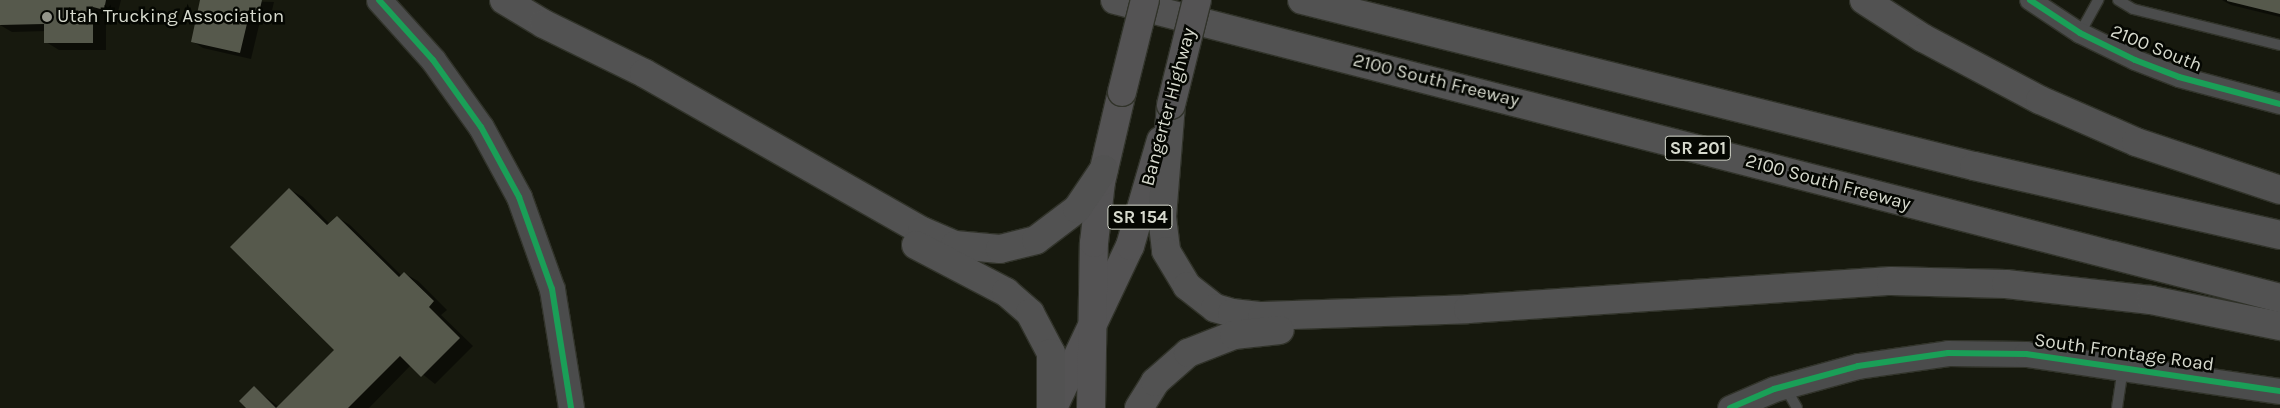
<!DOCTYPE html>
<html>
<head>
<meta charset="utf-8">
<style>
	body { margin:0 }
	#map { position:relative; width:2280px; height:408px; overflow:hidden; background:#17190e; font-family:Karla,sans-serif }
	div>[style] { position:absolute }
	.shadow>* { inset:0; background:#0007 }
	.building>* { inset:0; background:#56594c }
	.roads { filter:drop-shadow(1px 0 #31332a) drop-shadow(-1px 0 #31332a) drop-shadow(0 1px #31332a) drop-shadow(0 -1px #31332a) }
	.service>* { height:10px; margin:-5px; padding:0 5px; transform-origin:5px; border-radius:5px; background:#4b4c4c }
	.minor>* { height:20px; margin:-10px; padding:0 10px; transform-origin:10px; border-radius:10px; background:#4b4c4c }
	.tertiary>* { height:25px; margin:-12.5px; padding:0 12.5px; transform-origin:12.5px; border-radius:12.5px; background:#4b4c4c }
	.trunk>* { height:28px; margin:-14px; padding:0 14px; transform-origin:14px; border-radius:14px; background:#545354 }
	.motorway>* { height:28px; margin:-14px; padding:0 14px; transform-origin:14px; border-radius:14px; background:#525252 }
	.bridges { filter:drop-shadow(1px 0 #31332a) drop-shadow(-1px 0 #31332a) drop-shadow(0 1px #31332a) drop-shadow(0 -1px #31332a) }
	.trunk-bridge>* { height:28px; margin:-14px; padding:0 14px; transform-origin:14px; border-radius:14px; background:#545354 }
	.cycleway>* { height:6px; margin:-3px; padding:0 3px; transform-origin:3px; border-radius:3px; background:#1a9f57 }
	.dots>* { width:14px; height:14px; translate:-50% -50%; box-sizing:border-box; border:2px solid #050702; border-radius:50% }
	span { translate:-50% -50%; white-space:nowrap; text-align:center; line-height:1.15; -webkit-text-stroke:5px #050702; paint-order:stroke }
	.shield-label span { padding:1px 4px; background:#050702; border:1px solid; border-radius:4px; -webkit-text-stroke-width:0 }
	.shield-label { font-size:18px; color:#d7dace; font-weight:700 }
	.poi-label { font-size:19px; color:#d7dace }
	.left { translate:0 -50%; text-align:left }
	.street-label { font-size:19px; color:#d7dace }
</style>
</head>
<body>
<div id="map">
	<div class="shadow">
		<div style="clip-path:polygon(0 0,121px 0,117px 16px,106px 14px,106px 50px,59px 50px,46px 42px,46px 31px,12px 32px,0 25px)"></div>
		<div style="clip-path:polygon(202px 0,274px 2px,270px 19px,261px 17px,251px 59px,203px 48px,192px 41px)"></div>
		<div style="clip-path:polygon(2222px 0,2280px 0,2280px 17px,2231px 5px)"></div>
		<div style="clip-path:polygon(289px 189px,303px 197px,330px 224px,337px 217px,350px 225px,402px 276px,404px 273px,418px 281px,447px 310px,441px 315px,473px 346px,435px 384px,411px 365px,369px 408px,248px 408px,254px 388px,279px 407px,336px 350px)"></div>
	</div>
	<div class="building">
		<div style="clip-path:polygon(0 0,106px 0,104px 10px,93px 7px,93px 43px,44px 43px,44px 24px,0 25px)"></div>
		<div style="clip-path:polygon(200px 0,262px 0,259px 13px,250px 11px,240px 53px,191px 42px)"></div>
		<div style="clip-path:polygon(2227px 0,2280px 0,2280px 14px,2227px 1px)"></div>
		<div style="clip-path:polygon(289px 188px,327px 225px,337px 216px,399px 277px,404px 272px,434px 301px,429px 307px,460px 338px,421px 377px,400px 356px,348px 408px,276px 408px,334px 350px,230px 247px)"></div>
		<div style="clip-path:polygon(254px 386px,276px 408px,246px 408px,239px 401px)"></div>
	</div>
	<div class="roads">
		<div class="service">
			<div style="left:2118px;top:0;width:17px;rotate:31deg"></div>
			<div style="left:2133px;top:9px;width:151px;rotate:13.8deg"></div>
			<div style="left:2080px;top:33px;width:38px;rotate:-61deg"></div>
			<div style="left:1785px;top:387px;width:24px;rotate:60deg"></div>
			<div style="left:2117px;top:408px;width:40px;rotate:-81.5deg"></div>
		</div>
		<div class="minor">
			<div style="left:2030px;top:0;width:60px;rotate:33.4deg"></div>
			<div style="left:2080px;top:33px;width:61px;rotate:26.1deg"></div>
			<div style="left:2135px;top:60px;width:47px;rotate:21.1deg"></div>
			<div style="left:2179px;top:77px;width:105px;rotate:15deg"></div>
		</div>
		<div class="tertiary">
			<div style="left:379px;top:0;width:81px;rotate:48deg"></div>
			<div style="left:433px;top:60px;width:82px;rotate:54.4deg"></div>
			<div style="left:481px;top:127px;width:80px;rotate:61.5deg"></div>
			<div style="left:519px;top:197px;width:98px;rotate:70.3deg"></div>
			<div style="left:552px;top:289px;width:121px;rotate:80.9deg"></div>
			<div style="left:1730px;top:408px;width:48px;rotate:-23.4deg"></div>
			<div style="left:1774px;top:389px;width:87px;rotate:-15.3deg"></div>
			<div style="left:1858px;top:366px;width:91px;rotate:-8.2deg"></div>
			<div style="left:1948px;top:353px;width:78px;rotate:0.7deg"></div>
			<div style="left:2026px;top:354px;width:257px;rotate:8.3deg"></div>
		</div>
		<div class="trunk">
			<div style="left:1053px;top:408px;width:179px;rotate:-64.6deg"></div>
			<div style="left:1130px;top:246px;width:110px;rotate:-73.7deg"></div>
			<div style="left:1091px;top:408px;width:165px;rotate:-89deg"></div>
			<div style="left:1094px;top:243px;width:61px;rotate:-83.5deg"></div>
			<div style="left:1101px;top:182px;width:92px;rotate:-76.9deg"></div>
		</div>
		<div class="motorway">
			<div style="left:504px;top:0;width:47px;rotate:31deg"></div>
			<div style="left:544px;top:24px;width:111px;rotate:26.1deg"></div>
			<div style="left:644px;top:73px;width:320px;rotate:29.6deg"></div>
			<div style="left:922px;top:231px;width:36px;rotate:23deg"></div>
			<div style="left:955px;top:245px;width:45px;rotate:5.1deg"></div>
			<div style="left:1000px;top:249px;width:37px;rotate:-14deg"></div>
			<div style="left:1036px;top:240px;width:51px;rotate:-37.1deg"></div>
			<div style="left:1077px;top:209px;width:48px;rotate:-56deg"></div>
			<div style="left:1115px;top:0;width:1203px;rotate:14.35deg"></div>
			<div style="left:1302px;top:0;width:692px;rotate:13.88deg"></div>
			<div style="left:1974px;top:166px;width:314px;rotate:12.7deg"></div>
			<div style="left:1864px;top:0;width:70px;rotate:32.8deg"></div>
			<div style="left:1923px;top:38px;width:132px;rotate:27.9deg"></div>
			<div style="left:2040px;top:100px;width:105px;rotate:23.6deg"></div>
			<div style="left:2136px;top:142px;width:152px;rotate:18.4deg"></div>
			<div style="left:1171px;top:105px;width:112px;rotate:94.6deg"></div>
			<div style="left:1162px;top:217px;width:34px;rotate:83deg"></div>
			<div style="left:1166px;top:251px;width:41px;rotate:59deg"></div>
			<div style="left:1187px;top:286px;width:36px;rotate:38deg"></div>
			<div style="left:1215px;top:308px;width:18px;rotate:16deg"></div>
			<div style="left:1232px;top:313px;width:30px;rotate:6deg"></div>
			<div style="left:1262px;top:316px;width:206px;rotate:-1.9deg"></div>
			<div style="left:1468px;top:309px;width:424px;rotate:-3.8deg"></div>
			<div style="left:1891px;top:281px;width:115px;rotate:1.5deg"></div>
			<div style="left:2006px;top:284px;width:146px;rotate:6.3deg"></div>
			<div style="left:2151px;top:300px;width:132px;rotate:11.4deg"></div>
			<div style="left:916px;top:245px;width:102px;rotate:27.6deg"></div>
			<div style="left:1006px;top:292px;width:32px;rotate:41deg"></div>
			<div style="left:1030px;top:313px;width:45px;rotate:62.3deg"></div>
			<div style="left:1051px;top:353px;width:55px;rotate:90deg"></div>
			<div style="left:1139px;top:408px;width:31px;rotate:-58deg"></div>
			<div style="left:1155px;top:382px;width:44px;rotate:-41.3deg"></div>
			<div style="left:1188px;top:353px;width:49px;rotate:-21.4deg"></div>
			<div style="left:1234px;top:335px;width:46px;rotate:-6.2deg"></div>
		</div>
	</div>
	<div class="bridges">
		<div class="trunk-bridge">
			<div style="left:1122px;top:92px;width:95px;rotate:-76deg"></div>
			<div style="left:1171px;top:105px;width:108px;rotate:-76.1deg"></div>
		</div>
	</div>
	<div class="cycleway">
		<div style="left:379px;top:0;width:81px;rotate:48deg"></div>
		<div style="left:433px;top:60px;width:82px;rotate:54.4deg"></div>
		<div style="left:481px;top:127px;width:80px;rotate:61.5deg"></div>
		<div style="left:519px;top:197px;width:98px;rotate:70.3deg"></div>
		<div style="left:552px;top:289px;width:121px;rotate:80.9deg"></div>
		<div style="left:2030px;top:0;width:60px;rotate:33.4deg"></div>
		<div style="left:2080px;top:33px;width:61px;rotate:26.1deg"></div>
		<div style="left:2135px;top:60px;width:47px;rotate:21.1deg"></div>
		<div style="left:2179px;top:77px;width:105px;rotate:15deg"></div>
		<div style="left:1730px;top:408px;width:48px;rotate:-23.4deg"></div>
		<div style="left:1774px;top:389px;width:87px;rotate:-15.3deg"></div>
		<div style="left:1858px;top:366px;width:91px;rotate:-8.2deg"></div>
		<div style="left:1948px;top:353px;width:78px;rotate:0.7deg"></div>
		<div style="left:2026px;top:354px;width:257px;rotate:8.3deg"></div>
	</div>
	<div class="dots">
		<div style="left:47px;top:17px;background:#94968b"></div>
	</div>
	<div class="shield-label">
		<span style="left:1698px;top:148px">SR 201</span>
		<span style="left:1140px;top:217px">SR 154</span>
	</div>
	<div class="poi-label">
		<span class="left" style="left:57px;top:17px">Utah Trucking Association</span>
	</div>
	<div class="street-label">
		<span style="left:2156px;top:49px;rotate:22deg">2100 South</span>
		<span style="left:1436px;top:81px;rotate:14deg">2100 South Freeway</span>
		<span style="left:1169px;top:107px;rotate:-75deg">Bangerter Highway</span>
		<span style="left:1828px;top:183px;rotate:15deg">2100 South Freeway</span>
		<span style="left:2124px;top:353px;rotate:8deg">South Frontage Road</span>
	</div>
</div>
</body>
</html>
